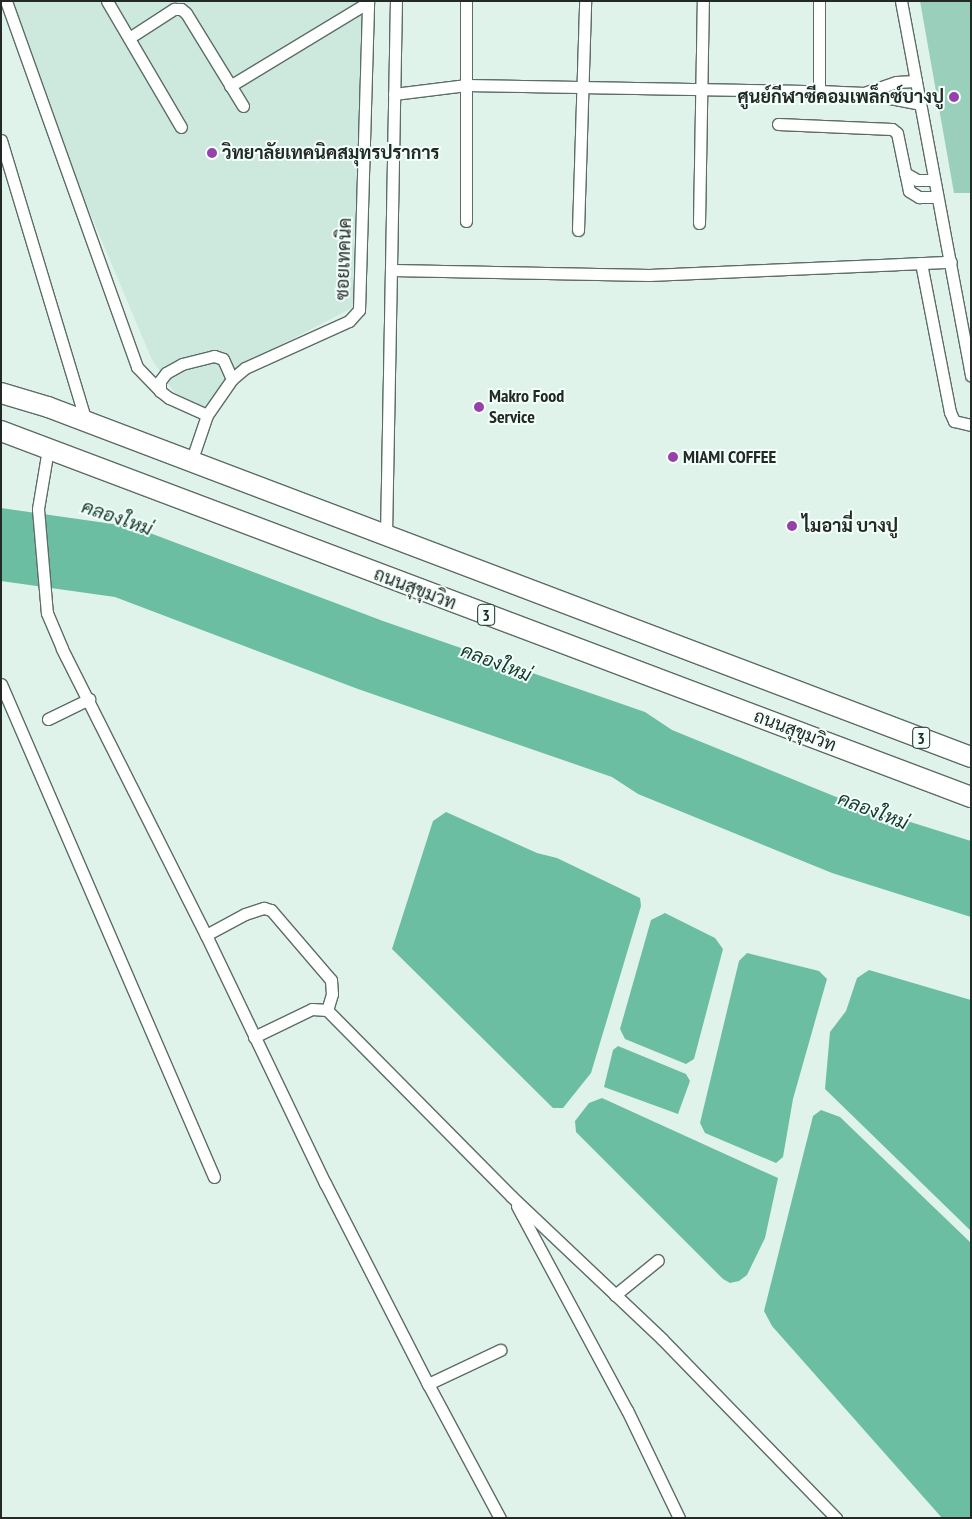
<!DOCTYPE html>
<html>
<head>
<meta charset="utf-8">
<style>
	body { margin:0 }
	#map { position:relative; width:972px; height:1519px; overflow:hidden; background:#e0f3eb; font-family:"PT Sans Narrow",Sarabun,sans-serif }
	div>[style] { position:absolute }
	.built>* { inset:0; background:#cde9de }
	.green>* { inset:0; background:#99cfbb }
	.water>* { inset:0; background:#6cbea2 }
	.roads { filter:drop-shadow(1px 0 #5c6d66) drop-shadow(-1px 0 #5c6d66) drop-shadow(0 1px #5c6d66) drop-shadow(0 -1px #5c6d66) }
	.street>* { height:11px; margin:-5.5px; padding:0 5.5px; transform-origin:5.5px; border-radius:5.5px; background:#fff }
	.highway>* { height:20px; margin:-10px; padding:0 10px; transform-origin:10px; border-radius:10px; background:#fff }
	.dots>* { width:14px; height:14px; translate:-50% -50%; box-sizing:border-box; border:2px solid #f3fffa; border-radius:50% }
	span { translate:-50% -50%; white-space:nowrap; text-align:center; line-height:1.15; -webkit-text-stroke:4px #f3fffa; paint-order:stroke }
	.shield-label span { padding:1px 4px; background:#f3fffa; border:1px solid; border-radius:4px; -webkit-text-stroke-width:0 }
	.shield-label { font-size:16px; color:#222926; font-weight:700 }
	.poi-label { font-size:18px; color:#222926; font-weight:700 }
	.right { translate:-100% -50%; text-align:right }
	.left { translate:0 -50%; text-align:left }
	.street-label { font-size:18px; color:#222926 }
	.water-label { font-size:19px; color:#13392d; font-style:italic }
	.frame { position:absolute; inset:0; border:2px solid #222926; pointer-events:none }
</style>
</head>
<body>
<div id="map">
	<div class="built">
		<div style="clip-path:polygon(1px 1px,362px 1px,356px 306px,236px 368px,207px 408px,178px 398px,152px 360px)"></div>
	</div>
	<div class="green">
		<div style="clip-path:polygon(920px 1px,971px 1px,971px 193px,954px 193px)"></div>
	</div>
	<div class="water">
		<div style="clip-path:polygon(1px 508px,134px 527px,383px 621px,645px 712px,672px 730px,856px 805px,971px 841px,971px 917px,832px 873px,638px 794px,612px 777px,358px 689px,115px 597px,1px 581px)"></div>
		<div style="clip-path:polygon(446px 812px,537px 853px,557px 858px,640px 898px,641px 906px,591px 1073px,563px 1108px,553px 1108px,392px 949px,433px 821px)"></div>
		<div style="clip-path:polygon(665px 913px,715px 938px,723px 949px,694px 1059px,686px 1064px,625px 1039px,620px 1029px,651px 920px)"></div>
		<div style="clip-path:polygon(747px 953px,819px 971px,827px 979px,793px 1099px,783px 1157px,776px 1163px,705px 1133px,700px 1123px,739px 961px)"></div>
		<div style="clip-path:polygon(869px 970px,971px 1000px,971px 1231px,825px 1089px,830px 1032px,846px 1011px,857px 978px)"></div>
		<div style="clip-path:polygon(618px 1046px,686px 1074px,690px 1081px,678px 1114px,604px 1087px,613px 1050px)"></div>
		<div style="clip-path:polygon(602px 1098px,778px 1178px,765px 1238px,747px 1275px,739px 1281px,730px 1283px,723px 1279px,576px 1132px,575px 1121px,589px 1103px)"></div>
		<div style="clip-path:polygon(821px 1110px,840px 1117px,971px 1243px,971px 1518px,942px 1518px,772px 1326px,764px 1311px,813px 1116px)"></div>
	</div>
	<div class="roads">
		<div class="street">
			<div style="left:6px;top:1px;width:389px;rotate:70.3deg"></div>
			<div style="left:137px;top:367px;width:33px;rotate:46deg"></div>
			<div style="left:107px;top:1px;width:146px;rotate:59.6deg"></div>
			<div style="left:466px;top:1px;width:220px;rotate:90deg"></div>
			<div style="left:901px;top:1px;width:381px;rotate:79.4deg"></div>
			<div style="left:129px;top:38px;width:54px;rotate:-32.8deg"></div>
			<div style="left:174px;top:9px;width:7px"></div>
			<div style="left:181px;top:9px;width:6px;rotate:39deg"></div>
			<div style="left:186px;top:13px;width:109px;rotate:58.5deg"></div>
			<div style="left:230px;top:86px;width:160px;rotate:-31.2deg"></div>
			<div style="left:819px;top:91px;width:90px;rotate:-90deg"></div>
			<div style="left:864px;top:93px;width:34px;rotate:-19deg"></div>
			<div style="left:896px;top:82px;width:20px;rotate:-3deg"></div>
			<div style="left:394px;top:94px;width:73px;rotate:-7.1deg"></div>
			<div style="left:466px;top:85px;width:353px;rotate:1deg"></div>
			<div style="left:819px;top:91px;width:45px;rotate:2.5deg"></div>
			<div style="left:864px;top:93px;width:57px;rotate:11.1deg"></div>
			<div style="left:778px;top:124px;width:114px;rotate:2.5deg"></div>
			<div style="left:892px;top:129px;width:6px;rotate:39deg"></div>
			<div style="left:897px;top:133px;width:59px;rotate:78.3deg"></div>
			<div style="left:909px;top:191px;width:12px;rotate:31deg"></div>
			<div style="left:919px;top:197px;width:18px"></div>
			<div style="left:1px;top:140px;width:295px;rotate:73.2deg"></div>
			<div style="left:905px;top:173px;width:14px;rotate:30deg"></div>
			<div style="left:917px;top:180px;width:17px"></div>
			<div style="left:699px;top:223px;width:222px;rotate:-89deg"></div>
			<div style="left:578px;top:230px;width:229px;rotate:-88.2deg"></div>
			<div style="left:921px;top:263px;width:152px;rotate:79deg"></div>
			<div style="left:950px;top:412px;width:10px;rotate:66deg"></div>
			<div style="left:954px;top:421px;width:17px;rotate:13deg"></div>
			<div style="left:392px;top:270px;width:257px;rotate:1.1deg"></div>
			<div style="left:649px;top:275px;width:302px;rotate:-2.5deg"></div>
			<div style="left:207px;top:415px;width:42px;rotate:-155.9deg"></div>
			<div style="left:169px;top:398px;width:11px;rotate:-142deg"></div>
			<div style="left:160px;top:391px;width:10px;rotate:-90deg"></div>
			<div style="left:160px;top:381px;width:10px;rotate:-53deg"></div>
			<div style="left:166px;top:373px;width:18px;rotate:-29deg"></div>
			<div style="left:182px;top:364px;width:33px;rotate:-14deg"></div>
			<div style="left:214px;top:356px;width:9px;rotate:18deg"></div>
			<div style="left:223px;top:359px;width:22px;rotate:66deg"></div>
			<div style="left:48px;top:449px;width:61px;rotate:99.5deg"></div>
			<div style="left:38px;top:509px;width:104px;rotate:85.1deg"></div>
			<div style="left:47px;top:613px;width:39px;rotate:67deg"></div>
			<div style="left:62px;top:649px;width:320px;rotate:63.3deg"></div>
			<div style="left:206px;top:935px;width:275px;rotate:64.4deg"></div>
			<div style="left:325px;top:1183px;width:226px;rotate:62.9deg"></div>
			<div style="left:428px;top:1384px;width:152px;rotate:61.8deg"></div>
			<div style="left:191px;top:462px;width:50px;rotate:-71.2deg"></div>
			<div style="left:207px;top:415px;width:44px;rotate:-55.2deg"></div>
			<div style="left:232px;top:379px;width:17px;rotate:-40deg"></div>
			<div style="left:245px;top:368px;width:114px;rotate:-24.3deg"></div>
			<div style="left:349px;top:321px;width:15px;rotate:-48deg"></div>
			<div style="left:359px;top:310px;width:309px;rotate:-88.3deg"></div>
			<div style="left:386px;top:535px;width:534px;rotate:-88.93deg"></div>
			<div style="left:1px;top:684px;width:537px;rotate:66.63deg"></div>
			<div style="left:48px;top:719px;width:46px;rotate:-26deg"></div>
			<div style="left:206px;top:935px;width:44px;rotate:-28.3deg"></div>
			<div style="left:245px;top:914px;width:20px;rotate:-18deg"></div>
			<div style="left:264px;top:908px;width:7px;rotate:16deg"></div>
			<div style="left:271px;top:910px;width:92px;rotate:49.4deg"></div>
			<div style="left:331px;top:980px;width:14px;rotate:86deg"></div>
			<div style="left:332px;top:994px;width:17px;rotate:107deg"></div>
			<div style="left:254px;top:1037px;width:64px;rotate:-25.8deg"></div>
			<div style="left:312px;top:1009px;width:15px;rotate:4deg"></div>
			<div style="left:327px;top:1010px;width:262px;rotate:45.3deg"></div>
			<div style="left:511px;top:1196px;width:208px;rotate:43.4deg"></div>
			<div style="left:662px;top:1339px;width:250px;rotate:45.8deg"></div>
			<div style="left:517px;top:1206px;width:232px;rotate:61.7deg"></div>
			<div style="left:627px;top:1410px;width:120px;rotate:64.3deg"></div>
			<div style="left:615px;top:1295px;width:55px;rotate:-39.1deg"></div>
			<div style="left:428px;top:1384px;width:80px;rotate:-25.3deg"></div>
		</div>
		<div class="highway">
			<div style="left:1px;top:393px;width:49px;rotate:16.6deg"></div>
			<div style="left:48px;top:407px;width:987px;rotate:20.77deg"></div>
			<div style="left:1px;top:431px;width:1037px;rotate:20.67deg"></div>
		</div>
	</div>
	<div class="dots">
		<div style="left:954px;top:97px;background:#973fab"></div>
		<div style="left:212px;top:153px;background:#973fab"></div>
		<div style="left:479px;top:407px;background:#973fab"></div>
		<div style="left:673px;top:457px;background:#973fab"></div>
		<div style="left:792px;top:526px;background:#973fab"></div>
	</div>
	<div class="shield-label">
		<span style="left:486px;top:615px">3</span>
		<span style="left:921px;top:738px">3</span>
	</div>
	<div class="poi-label">
		<span class="right" style="left:944px;top:97px">ศูนย์กีฬาซีคอมเพล็กซ์บางปู</span>
		<span class="left" style="left:222px;top:153px">วิทยาลัยเทคนิคสมุทรปราการ</span>
		<span class="left" style="left:489px;top:407px">Makro Food<br>Service</span>
		<span class="left" style="left:683px;top:457px">MIAMI COFFEE</span>
		<span class="left" style="left:802px;top:526px">ไมอามี่ บางปู</span>
	</div>
	<div class="street-label">
		<span style="left:344px;top:259px;rotate:-88deg">ซอยเทคนิค</span>
		<span style="left:415px;top:589px;rotate:21deg">ถนนสุขุมวิท</span>
		<span style="left:795px;top:731px;rotate:21deg">ถนนสุขุมวิท</span>
	</div>
	<div class="water-label">
		<span style="left:117px;top:518px;rotate:19deg">คลองใหม่</span>
		<span style="left:496px;top:663px;rotate:21deg">คลองใหม่</span>
		<span style="left:873px;top:811px;rotate:21deg">คลองใหม่</span>
	</div>
	<div class="frame"></div>
</div>
</body>
</html>
